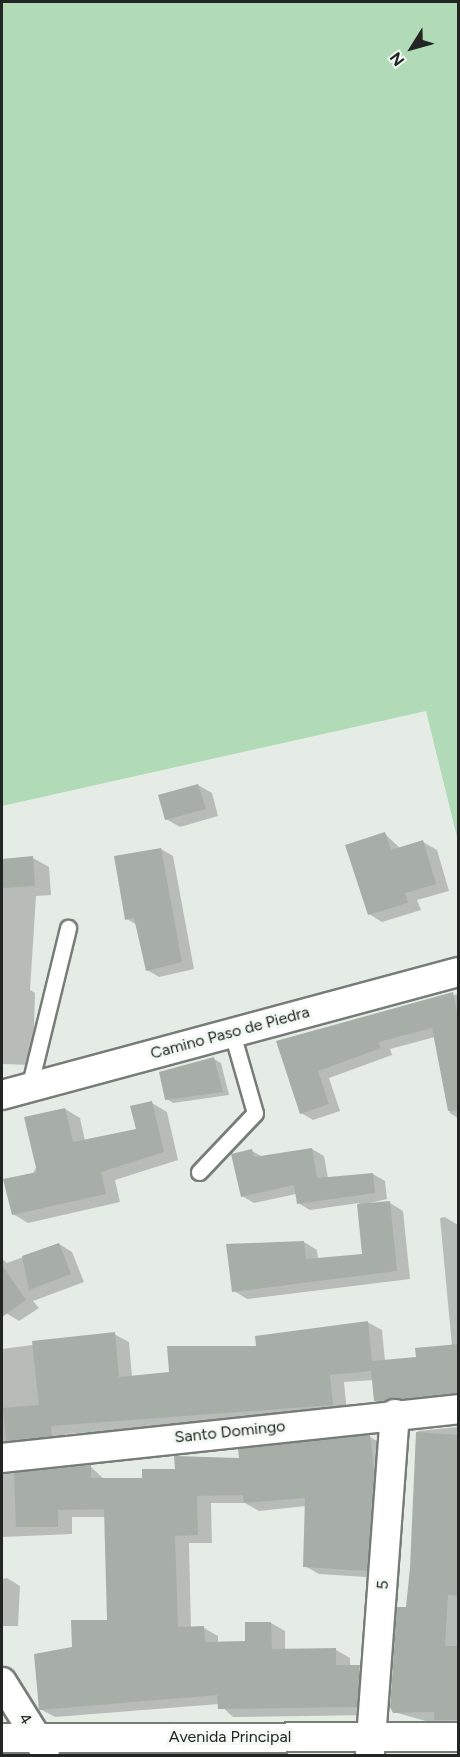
<!DOCTYPE html>
<html>
<head>
<meta charset="utf-8">
<style>
	body { margin:0 }
	#map { position:relative; width:460px; height:1757px; overflow:hidden; background:#e5ece6; font-family:Figtree,sans-serif }
	div>[style] { position:absolute }
	.green>* { inset:0; background:#b1dab7 }
	.shadow>* { inset:0; background:#0003 }
	.building>* { inset:0; background:#a7aea8 }
	.roads { filter:drop-shadow(2px 0 #767d77) drop-shadow(-2px 0 #767d77) drop-shadow(0 2px #767d77) drop-shadow(0 -2px #767d77) }
	.service>* { height:15px; margin:-7.5px; padding:0 7.5px; transform-origin:7.5px; border-radius:7.5px; background:#fff }
	.minor>* { height:28px; margin:-14px; padding:0 14px; transform-origin:14px; border-radius:14px; background:#fff }
	span { translate:-50% -50%; white-space:nowrap; text-align:center; line-height:1.15; -webkit-text-stroke:6px #f2faf3; paint-order:stroke }
	.street-label { font-size:16px; color:#222523 }
	.frame { position:absolute; inset:0; border:3px solid #222523; pointer-events:none }
	.north { position:absolute; left:382px; top:18px; width:60px; height:60px; -webkit-text-stroke:4px #f2faf3; paint-order:stroke; rotate:233deg; font-size:16px; font-weight:700; line-height:24px; text-align:center; color:#222523 }
	.north::after { content:''; display:block; margin:auto; width:21px; height:27px; background:#222523; clip-path:polygon(50% 0,100% 100%,50% 72%,0 100%) }
</style>
</head>
<body>
<div id="map">
	<div class="green">
		<div style="clip-path:polygon(2px 2px,458px 2px,458px 841px,426px 711px,2px 806px)"></div>
	</div>
	<div class="shadow">
		<div style="clip-path:polygon(198px 785px,212px 793px,218px 816px,180px 827px,166px 819px)"></div>
		<div style="clip-path:polygon(385px 834px,401px 849px,423px 842px,437px 850px,449px 891px,417px 900px,421px 910px,382px 922px,369px 914px)"></div>
		<div style="clip-path:polygon(161px 849px,173px 856px,194px 969px,159px 977px,147px 970px,137px 925px,127px 919px)"></div>
		<div style="clip-path:polygon(33px 858px,49px 867px,51px 895px,36px 896px,30px 990px,35px 993px,33px 1065px,2px 1064px,2px 860px)"></div>
		<div style="clip-path:polygon(458px 994px,458px 1118px,450px 1113px,435px 1037px,390px 1049px,392px 1055px,329px 1078px,340px 1111px,313px 1120px,301px 1113px,278px 1042px)"></div>
		<div style="clip-path:polygon(214px 1059px,221px 1063px,229px 1095px,173px 1103px,167px 1099px)"></div>
		<div style="clip-path:polygon(152px 1103px,167px 1112px,178px 1160px,115px 1180px,120px 1202px,28px 1223px,13px 1214px,65px 1109px,80px 1118px,85px 1141px,137px 1130px)"></div>
		<div style="clip-path:polygon(312px 1149px,324px 1156px,328px 1178px,373px 1174px,385px 1181px,387px 1199px,361px 1205px,390px 1203px,403px 1211px,410px 1279px,247px 1299px,234px 1291px,304px 1242px,317px 1250px,318px 1259px,364px 1255px,359px 1203px,310px 1210px,298px 1203px,296px 1194px,254px 1203px,242px 1196px,252px 1151px,263px 1157px)"></div>
		<div style="clip-path:polygon(445px 1217px,458px 1225px,458px 1401px,390px 1408px,376px 1400px,374px 1380px,344px 1382px,347px 1413px,65px 1434px,65px 1444px,2px 1464px,2px 1349px,114px 1334px,129px 1342px,132px 1377px,171px 1373px,367px 1322px,382px 1330px,385px 1361px,418px 1358px,452px 1346px,440px 1218px)"></div>
		<div style="clip-path:polygon(59px 1244px,72px 1252px,84px 1282px,33px 1301px,39px 1308px,19px 1321px,6px 1313px,2px 1259px,7px 1263px)"></div>
		<div style="clip-path:polygon(458px 1427px,458px 1728px,450px 1728px,394px 1712px,411px 1568px,418px 1431px)"></div>
		<div style="clip-path:polygon(370px 1437px,384px 1445px,381px 1578px,319px 1574px,305px 1566px,306px 1506px,259px 1511px,245px 1503px,211px 1503px,212px 1543px,189px 1543px,191px 1628px,204px 1628px,218px 1636px,218px 1643px,247px 1642px,271px 1623px,285px 1631px,285px 1650px,336px 1650px,350px 1658px,350px 1667px,374px 1675px,371px 1715px,233px 1717px,219px 1704px,55px 1717px,40px 1709px,73px 1649px,108px 1621px,106px 1517px,72px 1517px,72px 1534px,2px 1537px,2px 1474px,91px 1467px,105px 1480px,144px 1480px)"></div>
		<div style="clip-path:polygon(7px 1578px,20px 1586px,18px 1626px,2px 1626px,2px 1579px)"></div>
	</div>
	<div class="building">
		<div style="clip-path:polygon(198px 784px,206px 809px,165px 820px,158px 795px)"></div>
		<div style="clip-path:polygon(385px 832px,391px 850px,423px 840px,436px 884px,405px 893px,408px 903px,368px 915px,345px 845px)"></div>
		<div style="clip-path:polygon(161px 848px,182px 962px,146px 971px,134px 918px,125px 920px,114px 856px)"></div>
		<div style="clip-path:polygon(33px 856px,35px 886px,2px 888px,2px 859px)"></div>
		<div style="clip-path:polygon(453px 992px,459px 1022px,459px 1110px,448px 1111px,432px 1028px,378px 1042px,381px 1048px,318px 1071px,329px 1104px,300px 1114px,276px 1041px)"></div>
		<div style="clip-path:polygon(214px 1057px,223px 1092px,165px 1100px,159px 1072px)"></div>
		<div style="clip-path:polygon(152px 1101px,164px 1152px,101px 1172px,106px 1194px,12px 1215px,3px 1179px,37px 1172px,24px 1117px,65px 1108px,73px 1142px,136px 1129px,130px 1106px)"></div>
		<div style="clip-path:polygon(312px 1148px,317px 1178px,373px 1173px,375px 1193px,297px 1204px,294px 1185px,241px 1197px,231px 1154px,252px 1149px,254px 1157px)"></div>
		<div style="clip-path:polygon(390px 1201px,397px 1271px,232px 1292px,226px 1244px,304px 1241px,306px 1259px,362px 1254px,357px 1204px)"></div>
		<div style="clip-path:polygon(59px 1243px,71px 1274px,29px 1290px,22px 1256px)"></div>
		<div style="clip-path:polygon(2px 1265px,26px 1300px,2px 1317px)"></div>
		<div style="clip-path:polygon(368px 1321px,372px 1361px,416px 1357px,415px 1348px,459px 1344px,459px 1393px,374px 1401px,371px 1371px,330px 1375px,333px 1405px,51px 1426px,52px 1436px,6px 1441px,3px 1408px,39px 1405px,32px 1341px,115px 1332px,119px 1377px,169px 1372px,167px 1346px,256px 1346px,255px 1336px)"></div>
		<div style="clip-path:polygon(416px 1432px,459px 1435px,459px 1596px,448px 1595px,445px 1646px,459px 1646px,459px 1720px,434px 1720px,434px 1712px,393px 1713px,390px 1707px,397px 1607px,406px 1607px,410px 1568px)"></div>
		<div style="clip-path:polygon(370px 1435px,374px 1472px,367px 1571px,303px 1567px,305px 1498px,244px 1503px,243px 1495px,197px 1496px,198px 1535px,175px 1536px,178px 1627px,204px 1626px,205px 1642px,245px 1641px,245px 1622px,271px 1622px,272px 1649px,336px 1648px,336px 1665px,360px 1665px,357px 1707px,218px 1709px,217px 1695px,39px 1710px,34px 1654px,72px 1647px,71px 1620px,107px 1620px,104px 1509px,58px 1510px,58px 1527px,16px 1527px,14px 1473px,91px 1465px,91px 1478px,142px 1478px,142px 1469px,175px 1469px,174px 1456px,239px 1458px,238px 1449px)"></div>
	</div>
	<div class="roads">
		<div class="service">
			<div style="left:29px;top:1088px;width:165px;rotate:-76.3deg"></div>
			<div style="left:199px;top:1172px;width:81px;rotate:-46.5deg"></div>
			<div style="left:255px;top:1113px;width:83px;rotate:-106deg"></div>
		</div>
		<div class="minor">
			<div style="left:2px;top:1095px;width:472px;rotate:-15.1deg"></div>
			<div style="left:2px;top:1458px;width:459px;rotate:-6.1deg"></div>
			<div style="left:2px;top:1682px;width:81px;rotate:58.1deg"></div>
			<div style="left:2px;top:1738px;width:456px;rotate:-0.1deg"></div>
			<div style="left:370px;top:1753px;width:340px;rotate:-85.8deg"></div>
		</div>
	</div>
	<div class="street-label">
		<span style="left:230px;top:1033px;rotate:-15deg">Camino Paso de Piedra</span>
		<span style="left:230px;top:1432px;rotate:-6deg">Santo Domingo</span>
		<span style="left:383px;top:1585px;rotate:-86deg">5</span>
		<span style="left:25px;top:1719px;rotate:57deg">4</span>
		<span style="left:230px;top:1737px">Avenida Principal</span>
	</div>
	<div class="frame"></div>
	<div class="north">N</div>
</div>
</body>
</html>
